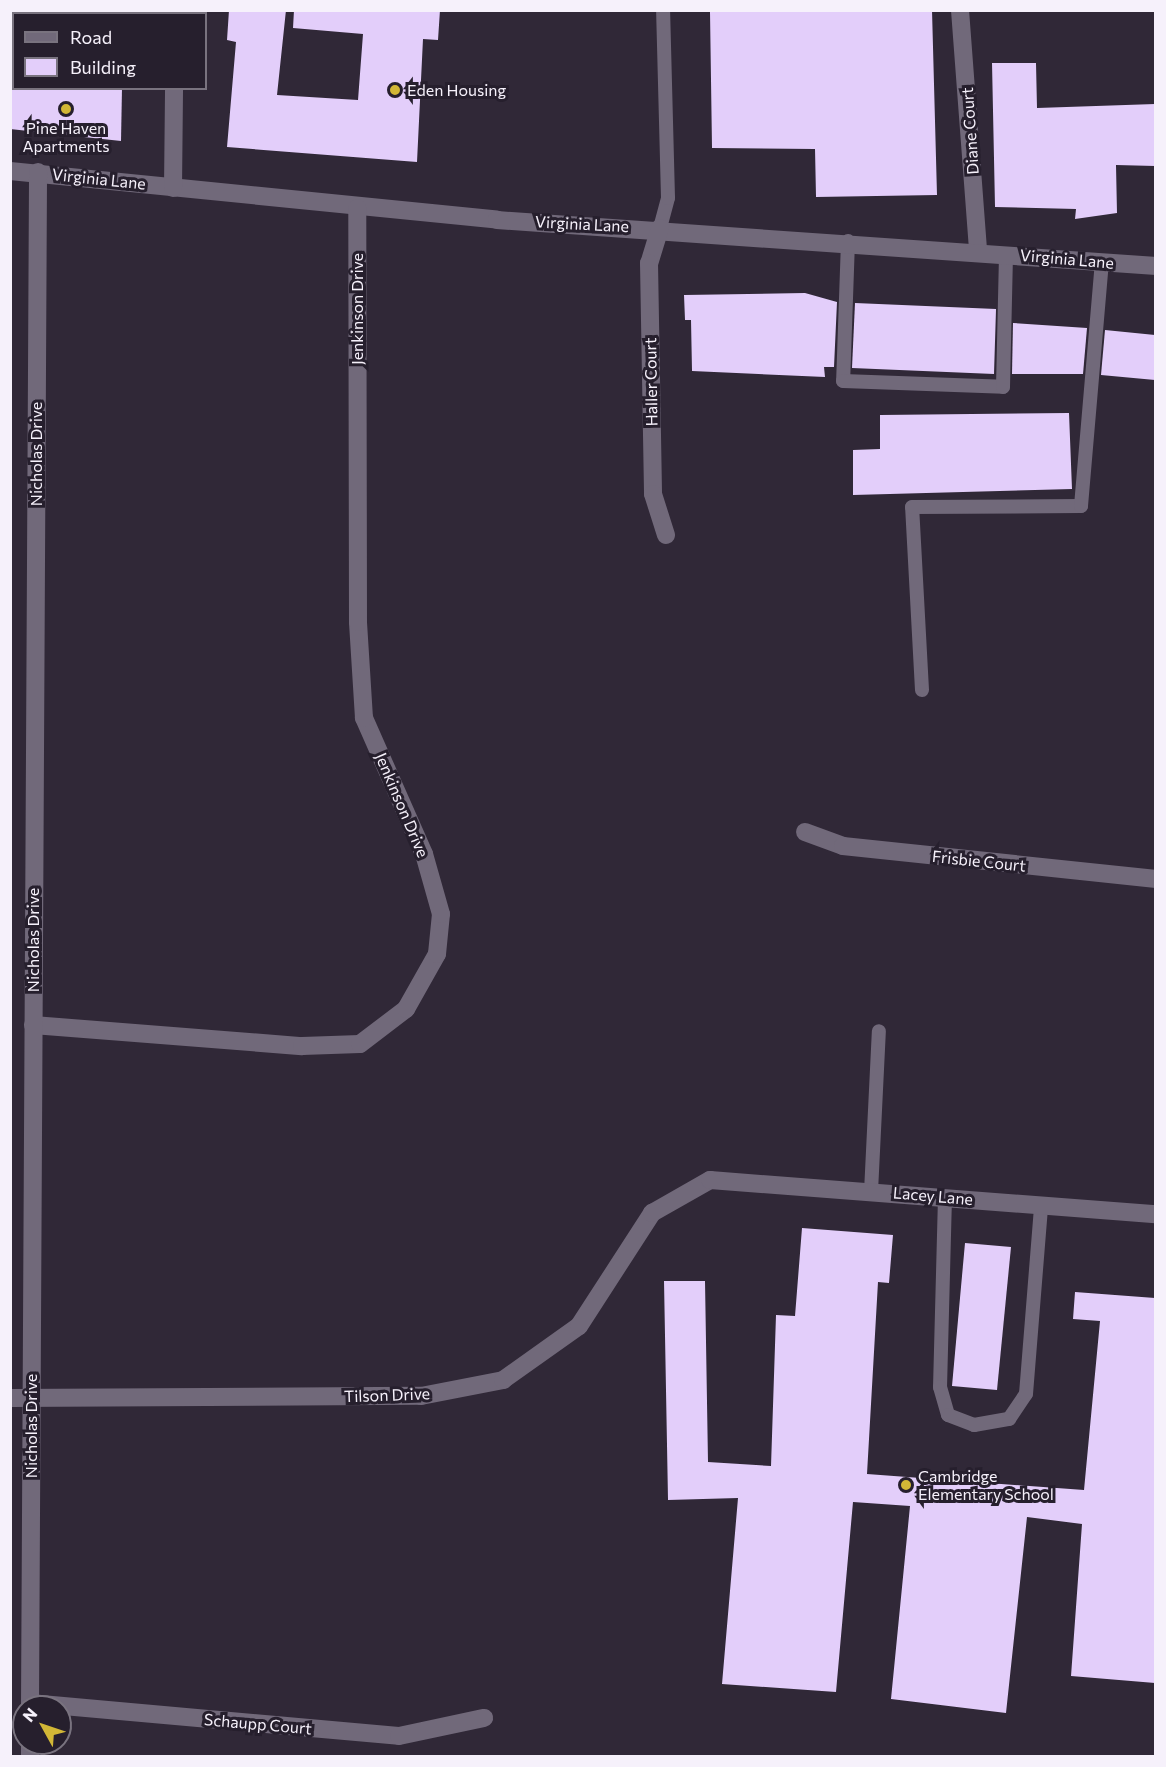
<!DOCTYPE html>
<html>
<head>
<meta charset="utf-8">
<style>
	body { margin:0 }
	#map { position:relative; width:1166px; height:1767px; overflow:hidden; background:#302837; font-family:Commissioner,sans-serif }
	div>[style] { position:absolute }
	.building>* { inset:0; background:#e3cefa }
	.service>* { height:14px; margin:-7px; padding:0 7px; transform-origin:7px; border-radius:7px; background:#71697a }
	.minor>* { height:18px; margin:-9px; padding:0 9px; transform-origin:9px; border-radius:9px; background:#71697a }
	.dots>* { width:16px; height:16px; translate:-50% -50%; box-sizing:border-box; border:3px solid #261f2d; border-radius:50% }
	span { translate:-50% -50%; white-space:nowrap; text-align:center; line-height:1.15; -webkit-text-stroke:6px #261f2d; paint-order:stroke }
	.poi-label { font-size:16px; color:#f6f1fb }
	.left { translate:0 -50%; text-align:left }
	.street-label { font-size:16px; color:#f6f1fb }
	.frame { position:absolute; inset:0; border:12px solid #f6f1fb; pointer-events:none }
	.legend { position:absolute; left:12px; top:12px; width:195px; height:78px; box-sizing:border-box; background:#261f2d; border:2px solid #79737f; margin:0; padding:8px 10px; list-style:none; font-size:18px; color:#f6f1fb }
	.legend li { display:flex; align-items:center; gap:12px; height:30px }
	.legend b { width:30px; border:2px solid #79737f }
	.north { position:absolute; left:12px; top:1695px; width:60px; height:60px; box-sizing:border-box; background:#261f2d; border:2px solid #79737f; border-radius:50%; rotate:310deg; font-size:16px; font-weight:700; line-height:24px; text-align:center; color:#f6f1fb }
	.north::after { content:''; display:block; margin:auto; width:21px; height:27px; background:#d2b736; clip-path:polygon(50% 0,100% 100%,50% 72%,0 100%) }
</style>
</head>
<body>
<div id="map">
	<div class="building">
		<div style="clip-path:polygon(229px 10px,286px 10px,277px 95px,358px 100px,363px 34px,293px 28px,294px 10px,440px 10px,438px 40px,423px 39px,417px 162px,227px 147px,236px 42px,227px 40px)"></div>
		<div style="clip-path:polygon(932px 10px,937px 195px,816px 197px,815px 149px,712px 148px,710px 12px)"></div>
		<div style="clip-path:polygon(992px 63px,1036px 63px,1037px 108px,1155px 104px,1155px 166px,1116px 165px,1117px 213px,1075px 219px,1076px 209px,995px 207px)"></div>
		<div style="clip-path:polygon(10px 88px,122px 88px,121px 141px,10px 129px)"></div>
		<div style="clip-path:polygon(805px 293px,837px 302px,834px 367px,824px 367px,825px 377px,692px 371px,691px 320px,685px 320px,684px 295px)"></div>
		<div style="clip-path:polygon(855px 303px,996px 309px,994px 374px,852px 368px)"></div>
		<div style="clip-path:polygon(1013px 323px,1087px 328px,1083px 374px,1012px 374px)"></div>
		<div style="clip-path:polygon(1105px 330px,1155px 335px,1155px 380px,1101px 375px)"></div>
		<div style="clip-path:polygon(1069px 413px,1072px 489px,853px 495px,853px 450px,880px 449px,880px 415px)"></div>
		<div style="clip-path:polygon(802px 1228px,893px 1235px,889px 1283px,878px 1282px,867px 1474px,1084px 1490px,1100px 1321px,1073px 1319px,1075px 1292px,1155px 1298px,1155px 1683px,1071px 1676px,1082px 1524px,1027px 1517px,1006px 1713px,891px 1699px,910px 1506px,853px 1502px,836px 1692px,722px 1684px,738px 1498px,668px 1500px,664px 1281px,705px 1281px,708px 1462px,771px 1466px,776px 1315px,795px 1316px)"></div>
		<div style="clip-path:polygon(965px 1243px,1011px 1247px,997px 1390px,952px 1386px)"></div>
	</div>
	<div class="service">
		<div style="left:660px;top:228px;width:31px;rotate:-75deg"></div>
		<div style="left:668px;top:198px;width:188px;rotate:-91.5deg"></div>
		<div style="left:848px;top:241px;width:140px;rotate:92deg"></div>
		<div style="left:843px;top:381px;width:160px;rotate:2.1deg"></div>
		<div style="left:1003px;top:387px;width:133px;rotate:-88.7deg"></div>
		<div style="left:922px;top:690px;width:183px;rotate:-93.1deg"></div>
		<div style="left:912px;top:507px;width:169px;rotate:-0.3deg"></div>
		<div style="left:1081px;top:506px;width:245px;rotate:-85.1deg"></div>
		<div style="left:871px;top:1192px;width:161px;rotate:-87.2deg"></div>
		<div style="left:945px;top:1197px;width:190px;rotate:91.5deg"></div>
		<div style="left:940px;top:1387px;width:29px;rotate:74deg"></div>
		<div style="left:948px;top:1415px;width:28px;rotate:21deg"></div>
		<div style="left:974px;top:1425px;width:36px;rotate:-10deg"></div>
		<div style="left:1009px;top:1419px;width:30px;rotate:-56deg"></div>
		<div style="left:1026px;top:1394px;width:189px;rotate:-85.4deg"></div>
	</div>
	<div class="minor">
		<div style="left:960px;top:10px;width:243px;rotate:85.7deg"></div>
		<div style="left:175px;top:14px;width:4px;rotate:-90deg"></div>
		<div style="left:10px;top:171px;width:489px;rotate:5.7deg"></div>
		<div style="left:497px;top:220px;width:661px;rotate:3.99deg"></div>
		<div style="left:173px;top:188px;width:100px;rotate:-89.4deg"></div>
		<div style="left:660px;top:228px;width:37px;rotate:107deg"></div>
		<div style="left:649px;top:263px;width:231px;rotate:89deg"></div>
		<div style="left:653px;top:494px;width:43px;rotate:72.4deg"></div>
		<div style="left:805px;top:832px;width:40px;rotate:20.2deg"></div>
		<div style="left:843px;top:846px;width:315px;rotate:6deg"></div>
		<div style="left:33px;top:1025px;width:270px;rotate:4.5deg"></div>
		<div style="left:302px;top:1046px;width:58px;rotate:-2deg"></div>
		<div style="left:360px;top:1044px;width:58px;rotate:-37.3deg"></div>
		<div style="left:406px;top:1009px;width:63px;rotate:-60.6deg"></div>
		<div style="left:437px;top:954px;width:40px;rotate:-84.3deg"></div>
		<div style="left:441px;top:914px;width:62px;rotate:-105.8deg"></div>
		<div style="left:424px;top:854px;width:149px;rotate:-113.8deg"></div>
		<div style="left:364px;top:718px;width:96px;rotate:-93.6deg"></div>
		<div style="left:358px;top:622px;width:414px;rotate:-90.1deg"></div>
		<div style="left:10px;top:1398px;width:411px;rotate:-0.3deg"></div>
		<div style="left:421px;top:1396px;width:84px;rotate:-11deg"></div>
		<div style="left:503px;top:1380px;width:93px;rotate:-35.4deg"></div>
		<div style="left:579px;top:1326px;width:135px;rotate:-57.1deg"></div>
		<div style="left:652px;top:1213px;width:67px;rotate:-29.6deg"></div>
		<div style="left:710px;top:1180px;width:447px;rotate:4.4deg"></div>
		<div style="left:30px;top:1703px;width:370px;rotate:5.1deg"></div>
		<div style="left:399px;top:1736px;width:87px;rotate:-12deg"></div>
		<div style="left:30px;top:1707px;width:1535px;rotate:-89.7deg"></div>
		<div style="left:30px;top:1743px;width:13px;rotate:90deg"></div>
	</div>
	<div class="dots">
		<div style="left:395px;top:90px;background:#d2b736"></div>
		<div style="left:66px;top:109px;background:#d2b736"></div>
		<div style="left:906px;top:1485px;background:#d2b736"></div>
	</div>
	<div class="poi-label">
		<span class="left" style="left:407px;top:90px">Eden Housing</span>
		<span style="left:66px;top:137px">Pine Haven<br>Apartments</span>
		<span class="left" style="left:918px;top:1485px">Cambridge<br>Elementary School</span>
	</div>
	<div class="street-label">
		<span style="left:970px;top:131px;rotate:-94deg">Diane Court</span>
		<span style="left:99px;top:179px;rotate:6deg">Virginia Lane</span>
		<span style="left:582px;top:224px;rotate:3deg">Virginia Lane</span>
		<span style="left:1067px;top:259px;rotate:5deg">Virginia Lane</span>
		<span style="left:357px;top:309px;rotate:-90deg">Jenkinson Drive</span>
		<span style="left:651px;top:382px;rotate:-91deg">Haller Court</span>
		<span style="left:36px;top:454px;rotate:-90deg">Nicholas Drive</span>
		<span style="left:402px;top:805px;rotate:67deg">Jenkinson Drive</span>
		<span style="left:979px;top:861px;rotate:6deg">Frisbie Court</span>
		<span style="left:33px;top:940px;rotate:-90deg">Nicholas Drive</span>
		<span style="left:933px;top:1196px;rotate:5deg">Lacey Lane</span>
		<span style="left:387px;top:1395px;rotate:-2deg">Tilson Drive</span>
		<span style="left:31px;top:1426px;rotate:-90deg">Nicholas Drive</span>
		<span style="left:258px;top:1724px;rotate:5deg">Schaupp Court</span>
	</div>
	<div class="frame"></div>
	<ul class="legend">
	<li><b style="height:8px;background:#71697a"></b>Road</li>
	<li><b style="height:16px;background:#e3cefa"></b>Building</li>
	</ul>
	<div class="north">N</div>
</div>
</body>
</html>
